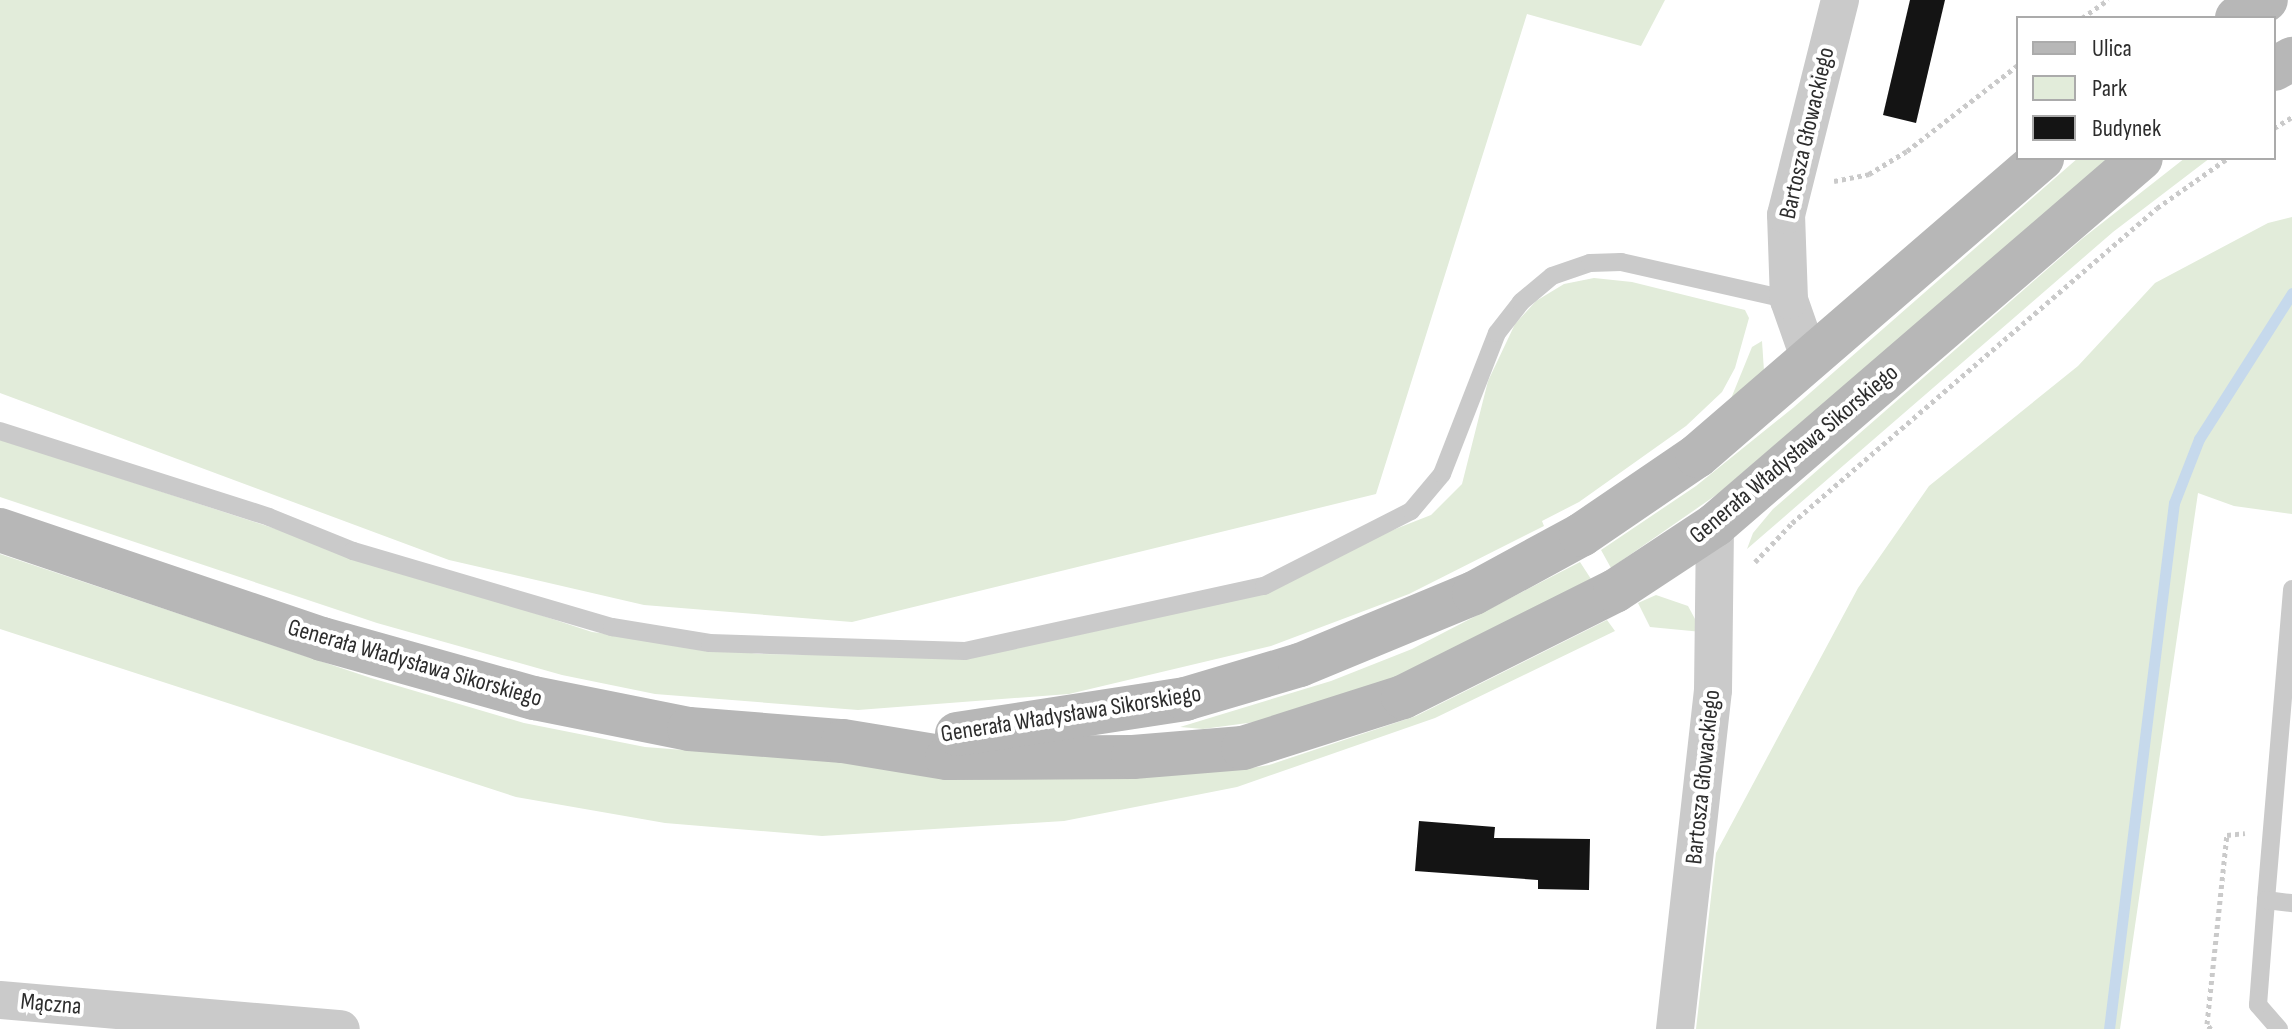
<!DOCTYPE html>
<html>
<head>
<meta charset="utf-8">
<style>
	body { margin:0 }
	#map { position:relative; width:2292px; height:1029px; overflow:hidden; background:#fff; font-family:"Sofia Sans Condensed",sans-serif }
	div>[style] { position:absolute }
	.green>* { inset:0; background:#e2ecda }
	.stream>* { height:11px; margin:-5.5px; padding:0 5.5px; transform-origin:5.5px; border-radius:5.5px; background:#c6d9ec }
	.building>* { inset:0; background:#141414 }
	.path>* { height:5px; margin-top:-2.5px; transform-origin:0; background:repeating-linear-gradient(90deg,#cacaca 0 4px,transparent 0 8px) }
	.service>* { height:18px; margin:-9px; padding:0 9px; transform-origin:9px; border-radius:9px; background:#cacaca }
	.minor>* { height:38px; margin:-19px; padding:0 19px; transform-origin:19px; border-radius:19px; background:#cacaca }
	.secondary>* { height:44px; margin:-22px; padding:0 22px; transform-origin:22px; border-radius:22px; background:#b7b7b7 }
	span { translate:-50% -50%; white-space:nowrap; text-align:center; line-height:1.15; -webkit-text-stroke:8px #fff; paint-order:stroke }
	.street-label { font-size:24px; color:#2d2d2d }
	.legend { position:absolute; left:2016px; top:16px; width:260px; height:144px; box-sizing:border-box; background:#fff; border:2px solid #ababab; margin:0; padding:10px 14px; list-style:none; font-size:24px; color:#2d2d2d }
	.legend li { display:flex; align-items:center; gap:16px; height:40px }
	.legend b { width:40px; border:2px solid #ababab }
</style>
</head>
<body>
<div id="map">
	<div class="green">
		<div style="clip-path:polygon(0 0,1665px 0,1641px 46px,1527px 14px,1376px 494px,852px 622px,644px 605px,449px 560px,0 393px)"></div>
		<div style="clip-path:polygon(2078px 158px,2110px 158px,1719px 493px,1611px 568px,1601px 550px,1696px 486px,1794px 407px)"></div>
		<div style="clip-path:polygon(2185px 158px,2210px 158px,2113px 232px,1747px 549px,1753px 533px,1773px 509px,2083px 238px)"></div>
		<div style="clip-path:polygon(2292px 217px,2292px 514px,2234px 506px,2198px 493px,2120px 1029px,1696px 1029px,1716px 853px,1858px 588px,1929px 486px,2078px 366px,2155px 283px,2268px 223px)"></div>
		<div style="clip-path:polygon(1594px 278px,1632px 282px,1745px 310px,1749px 318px,1735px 368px,1722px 392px,1686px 426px,1579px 502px,1542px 521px,1544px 526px,1409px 594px,1271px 646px,1069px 694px,858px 710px,655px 694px,562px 675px,377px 623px,0 497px,0 439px,592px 632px,759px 654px,940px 657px,1207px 603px,1431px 515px,1462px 484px,1488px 381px,1515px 324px,1536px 301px,1564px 284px)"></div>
		<div style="clip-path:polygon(1762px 341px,1764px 371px,1730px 401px,1752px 347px)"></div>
		<div style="clip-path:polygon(0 554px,371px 678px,524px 723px,645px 747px,852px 763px,1245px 769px,1269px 765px,1416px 716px,1607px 620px,1615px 631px,1435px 718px,1237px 787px,1064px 821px,822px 836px,665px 823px,516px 797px,0 629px)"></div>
		<div style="clip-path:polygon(1580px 562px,1591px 579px,1407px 673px,1270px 720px,1203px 729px,1180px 727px,1331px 681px,1412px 649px)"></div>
		<div style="clip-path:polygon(1656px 595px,1688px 606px,1702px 632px,1650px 627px,1638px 603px)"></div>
	</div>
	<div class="stream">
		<div style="left:2109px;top:1029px;width:530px;rotate:-82.96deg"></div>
		<div style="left:2174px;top:503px;width:69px;rotate:-68.7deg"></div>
		<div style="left:2199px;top:439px;width:173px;rotate:-57.5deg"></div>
	</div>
	<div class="building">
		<div style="clip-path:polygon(1910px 0,1945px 0,1916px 123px,1883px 115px)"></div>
		<div style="clip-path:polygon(1419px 821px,1495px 827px,1494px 838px,1590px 839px,1589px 890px,1538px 889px,1538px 880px,1415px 871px)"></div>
	</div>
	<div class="path">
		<div style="left:2082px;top:18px;width:32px;rotate:-35deg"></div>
		<div style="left:2274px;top:128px;width:21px;rotate:-31deg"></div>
		<div style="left:1834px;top:181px;width:36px;rotate:-11deg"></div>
		<div style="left:1869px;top:174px;width:44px;rotate:-31.2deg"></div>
		<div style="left:1907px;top:151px;width:140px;rotate:-37.8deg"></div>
		<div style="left:1755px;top:562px;width:54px;rotate:-46.5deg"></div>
		<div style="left:1792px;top:523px;width:482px;rotate:-40.8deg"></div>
		<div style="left:2157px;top:208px;width:87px;rotate:-35.2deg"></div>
		<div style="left:2211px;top:1029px;width:6px;rotate:-129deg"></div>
		<div style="left:2207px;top:1024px;width:190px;rotate:-84deg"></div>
		<div style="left:2227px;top:835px;width:18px;rotate:-6deg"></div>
	</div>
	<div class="service">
		<div style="left:0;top:431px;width:282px;rotate:17.7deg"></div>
		<div style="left:269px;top:517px;width:91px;rotate:22deg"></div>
		<div style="left:353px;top:551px;width:270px;rotate:16.4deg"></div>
		<div style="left:612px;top:627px;width:99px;rotate:9.3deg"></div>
		<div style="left:710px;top:643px;width:255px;rotate:1.8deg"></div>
		<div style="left:965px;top:651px;width:306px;rotate:-12.3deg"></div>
		<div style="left:1264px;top:586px;width:165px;rotate:-27deg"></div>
		<div style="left:1411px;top:511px;width:48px;rotate:-50deg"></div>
		<div style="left:1442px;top:474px;width:151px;rotate:-68.7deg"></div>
		<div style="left:1497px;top:333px;width:39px;rotate:-52deg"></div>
		<div style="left:1521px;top:302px;width:40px;rotate:-40deg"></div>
		<div style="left:1552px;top:276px;width:40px;rotate:-18.9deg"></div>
		<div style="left:1590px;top:263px;width:31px;rotate:-2deg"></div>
		<div style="left:1621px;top:262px;width:172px;rotate:12.7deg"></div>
		<div style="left:2266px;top:900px;width:312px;rotate:-85.2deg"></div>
		<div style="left:2279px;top:1029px;width:32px;rotate:-131deg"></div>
		<div style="left:2258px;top:1005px;width:105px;rotate:-85.6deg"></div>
		<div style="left:2266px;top:900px;width:26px;rotate:7deg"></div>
	</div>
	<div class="minor">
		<div style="left:1810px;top:360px;width:64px;rotate:-109.3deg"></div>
		<div style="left:1789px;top:300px;width:85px;rotate:-92deg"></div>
		<div style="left:1786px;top:215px;width:222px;rotate:-75.9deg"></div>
		<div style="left:0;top:1000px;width:342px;rotate:4.9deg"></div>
		<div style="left:1675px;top:1029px;width:341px;rotate:-83.6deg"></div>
		<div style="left:1713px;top:690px;width:165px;rotate:-89.3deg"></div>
	</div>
	<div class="secondary">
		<div style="left:2237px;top:18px;width:34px;rotate:-32deg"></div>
		<div style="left:2274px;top:69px;width:21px;rotate:-29deg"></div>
		<div style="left:0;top:530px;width:340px;rotate:18.7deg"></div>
		<div style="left:322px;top:639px;width:220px;rotate:15.6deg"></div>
		<div style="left:534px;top:698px;width:158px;rotate:11.3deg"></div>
		<div style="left:689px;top:729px;width:154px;rotate:4.5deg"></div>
		<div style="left:843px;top:741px;width:105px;rotate:9.3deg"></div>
		<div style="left:947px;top:758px;width:186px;rotate:-0.3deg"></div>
		<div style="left:1133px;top:757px;width:110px;rotate:-4.7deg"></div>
		<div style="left:1243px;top:748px;width:168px;rotate:-17.7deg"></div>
		<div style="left:1403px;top:697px;width:237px;rotate:-26.6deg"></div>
		<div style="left:1615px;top:591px;width:120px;rotate:-33.4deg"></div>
		<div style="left:1715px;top:525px;width:562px;rotate:-40.74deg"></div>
		<div style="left:957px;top:734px;width:231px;rotate:-8.7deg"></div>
		<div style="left:1185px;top:699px;width:120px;rotate:-16.5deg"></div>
		<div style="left:1300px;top:665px;width:188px;rotate:-22.5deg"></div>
		<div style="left:1474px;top:593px;width:122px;rotate:-28.5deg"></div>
		<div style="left:1581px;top:535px;width:140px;rotate:-34.3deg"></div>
		<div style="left:1697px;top:456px;width:456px;rotate:-40.8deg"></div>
	</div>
	<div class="street-label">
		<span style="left:1807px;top:133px;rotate:-77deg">Bartosza Głowackiego</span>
		<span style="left:1794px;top:454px;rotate:-40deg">Generała Władysława Sikorskiego</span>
		<span style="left:415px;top:663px;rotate:16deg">Generała Władysława Sikorskiego</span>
		<span style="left:1071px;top:714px;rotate:-9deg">Generała Władysława Sikorskiego</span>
		<span style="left:1703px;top:777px;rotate:-84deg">Bartosza Głowackiego</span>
		<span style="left:51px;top:1004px;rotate:5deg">Mączna</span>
	</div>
	<ul class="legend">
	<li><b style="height:10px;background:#b7b7b7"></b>Ulica</li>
	<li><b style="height:22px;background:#e2ecda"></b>Park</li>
	<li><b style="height:22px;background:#141414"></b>Budynek</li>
	</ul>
</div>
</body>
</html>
